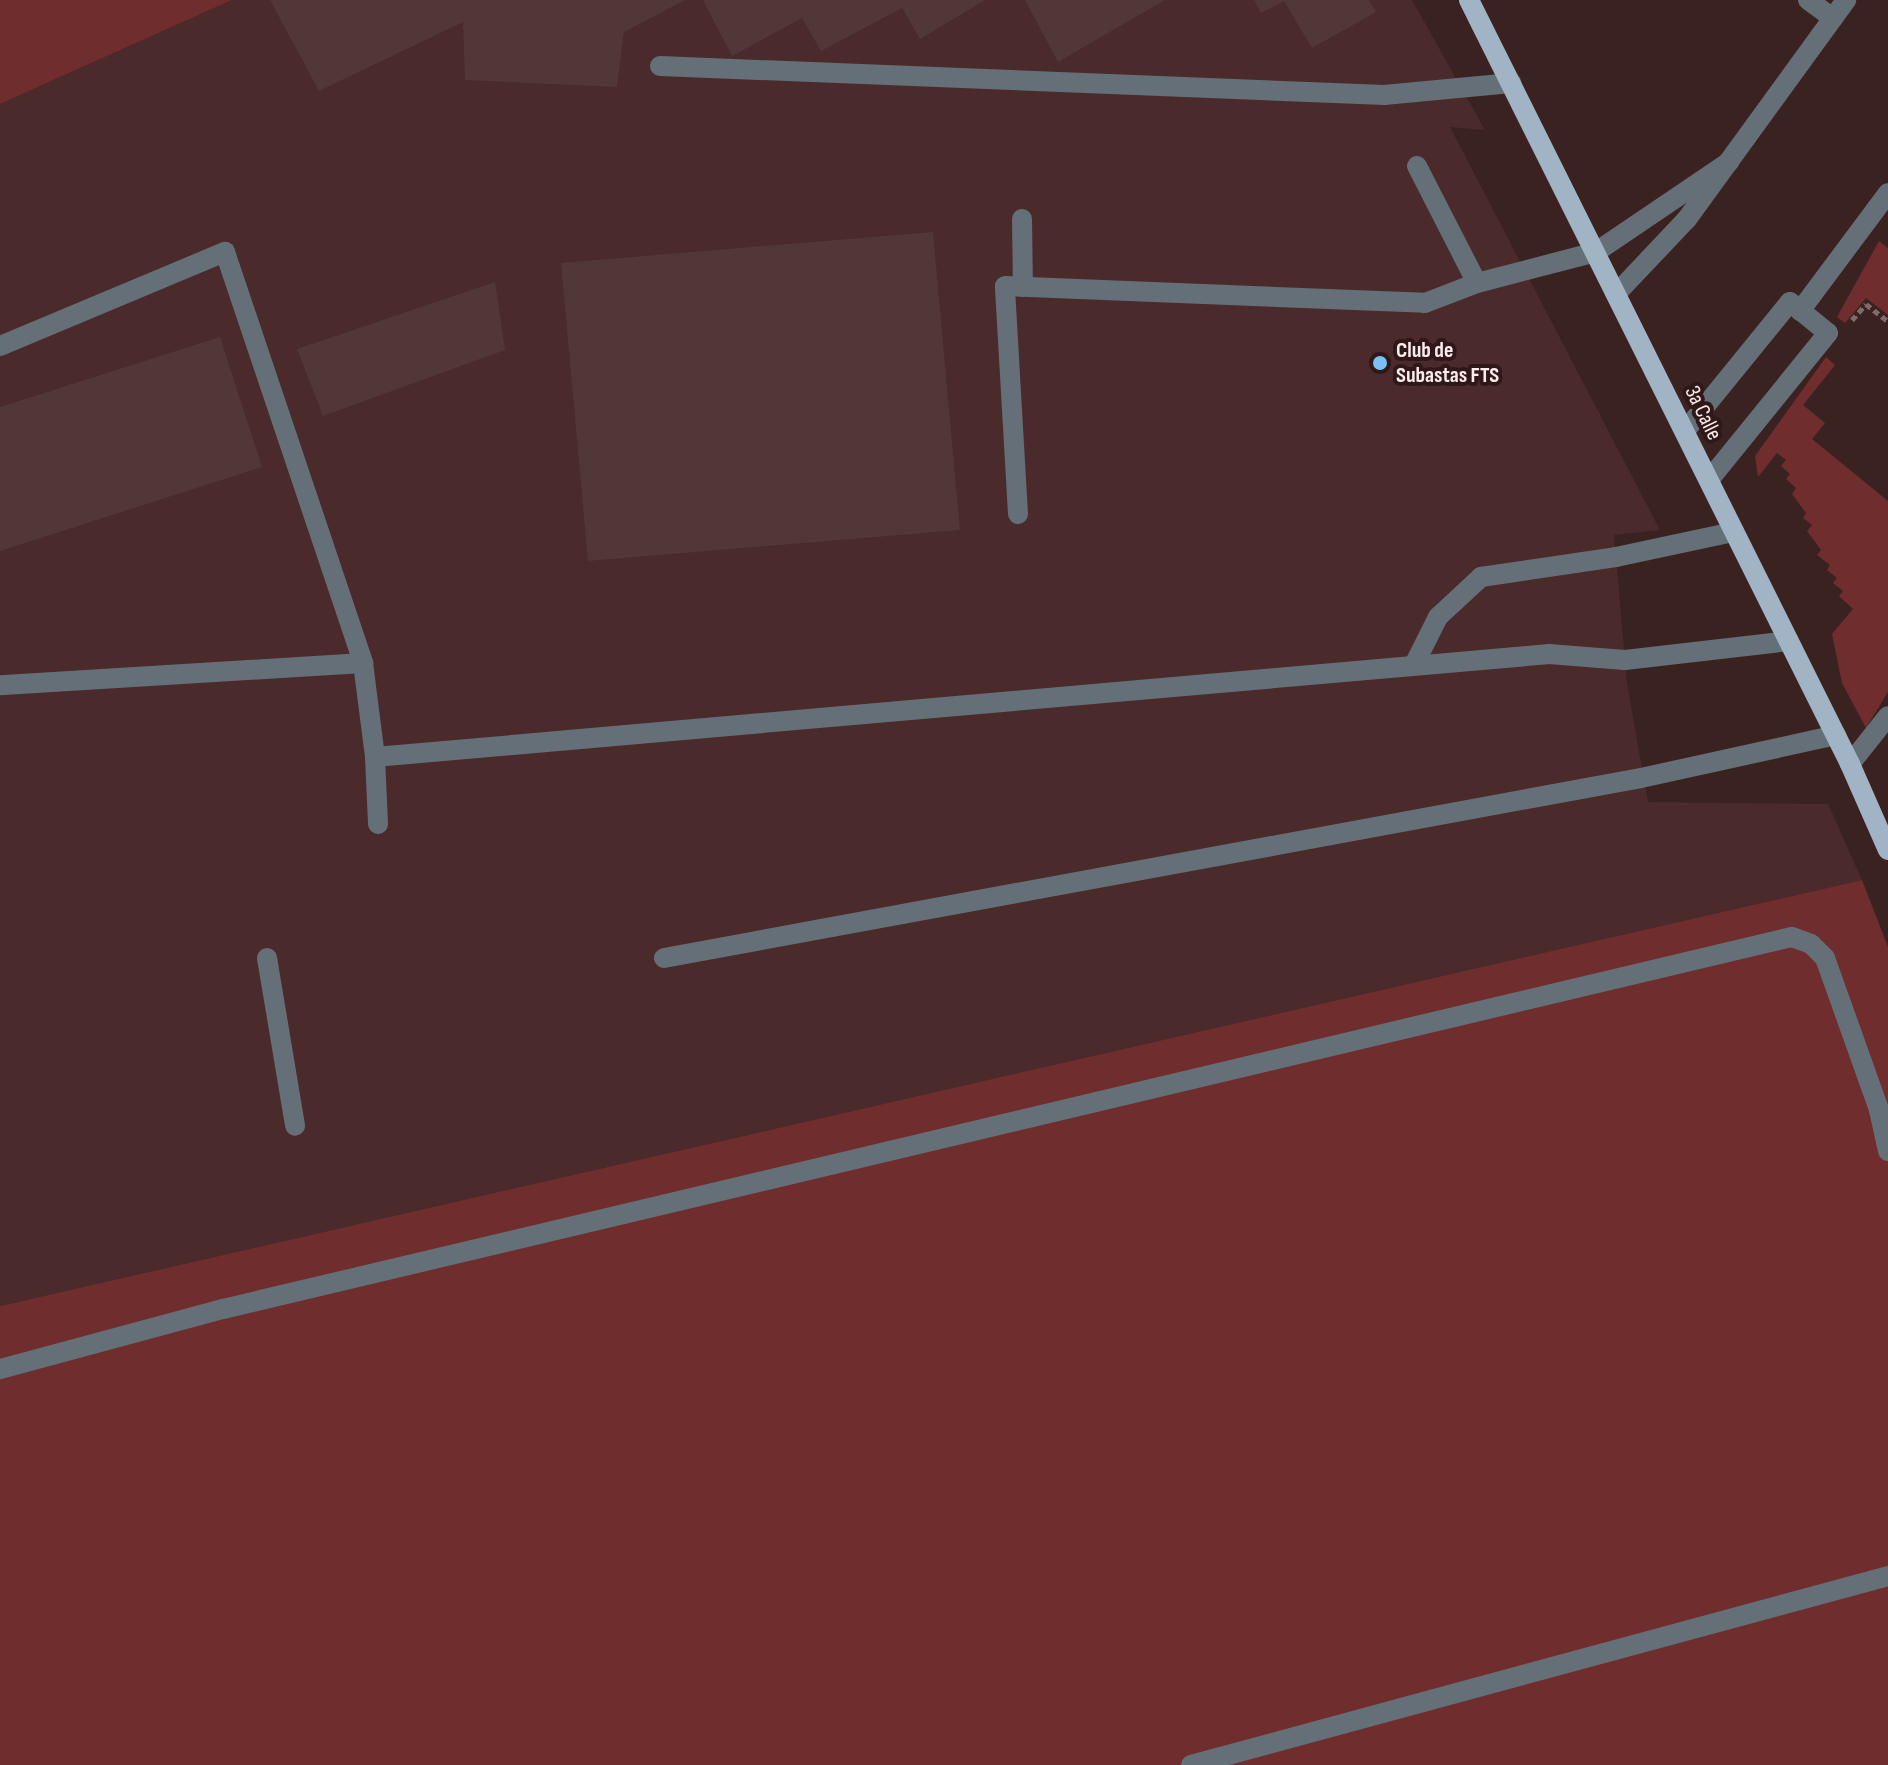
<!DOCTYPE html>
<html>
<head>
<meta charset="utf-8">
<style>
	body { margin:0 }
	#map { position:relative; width:1888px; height:1765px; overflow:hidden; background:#3a2221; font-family:"Sofia Sans Condensed",sans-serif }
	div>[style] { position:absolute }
	.built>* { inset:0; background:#4a2a2a }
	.green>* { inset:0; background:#6f2d2e }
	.building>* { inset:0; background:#523737 }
	.path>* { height:5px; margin-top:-2.5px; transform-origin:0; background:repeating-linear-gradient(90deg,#806b6a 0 6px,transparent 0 10px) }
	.minor>* { height:20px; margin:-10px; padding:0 10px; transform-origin:10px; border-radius:10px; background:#656f77 }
	.major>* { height:20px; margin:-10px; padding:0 10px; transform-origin:10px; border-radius:10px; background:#a1b4c5 }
	.dots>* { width:22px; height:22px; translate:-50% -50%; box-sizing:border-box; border:4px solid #301818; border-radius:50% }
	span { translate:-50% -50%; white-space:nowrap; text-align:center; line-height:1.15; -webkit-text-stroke:8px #301818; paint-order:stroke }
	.poi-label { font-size:22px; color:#fdeceb; font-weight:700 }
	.left { translate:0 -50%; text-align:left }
	.street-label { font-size:22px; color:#fdeceb }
</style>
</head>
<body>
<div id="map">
	<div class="built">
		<div style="clip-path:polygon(232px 0,1412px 0,1485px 130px,1450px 127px,1660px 530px,1614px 535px,1627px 683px,1648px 802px,1828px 804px,1862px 880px,0 1306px,0 104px)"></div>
	</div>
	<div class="green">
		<div style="clip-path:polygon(0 0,232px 0,0 104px)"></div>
		<div style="clip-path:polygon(1879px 241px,1888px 248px,1888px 315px,1866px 298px,1845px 323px,1837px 317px)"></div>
		<div style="clip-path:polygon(1826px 357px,1835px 365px,1803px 405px,1825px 423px,1812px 439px,1888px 501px,1888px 692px,1866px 728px,1842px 683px,1832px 634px,1853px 609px,1839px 596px,1843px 591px,1833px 583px,1837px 578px,1827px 570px,1830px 565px,1817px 555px,1821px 550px,1807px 531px,1812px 525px,1803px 518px,1806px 513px,1792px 494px,1796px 488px,1786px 479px,1790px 474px,1781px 466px,1786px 460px,1777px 453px,1758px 477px,1755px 456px)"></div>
		<div style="clip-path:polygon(1862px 880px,1888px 947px,1888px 1765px,0 1765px,0 1306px)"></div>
	</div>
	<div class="building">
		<div style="clip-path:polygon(270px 0,685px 0,624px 32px,617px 87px,465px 80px,463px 22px,319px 91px)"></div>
		<div style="clip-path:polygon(703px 0,985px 0,920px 39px,902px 8px,821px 51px,802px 18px,732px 56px)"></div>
		<div style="clip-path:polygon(1025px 0,1165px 0,1058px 62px)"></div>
		<div style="clip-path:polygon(1254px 0,1369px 0,1376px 12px,1312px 48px,1284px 1px,1261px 13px)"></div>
		<div style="clip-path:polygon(933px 232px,960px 530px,588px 561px,561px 263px)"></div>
		<div style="clip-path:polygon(495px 282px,505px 350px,323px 416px,297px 349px)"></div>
		<div style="clip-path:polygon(220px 337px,262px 467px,0 551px,0 407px)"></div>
	</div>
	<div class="path">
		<div style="left:1852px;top:320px;width:21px;rotate:-49deg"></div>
		<div style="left:1866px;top:304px;width:28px;rotate:38deg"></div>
	</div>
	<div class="minor">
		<div style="left:1808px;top:0;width:31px;rotate:36deg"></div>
		<div style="left:660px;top:66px;width:725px;rotate:2.29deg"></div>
		<div style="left:1384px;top:95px;width:128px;rotate:-5.4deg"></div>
		<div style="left:1417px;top:166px;width:131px;rotate:62.9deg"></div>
		<div style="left:1477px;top:283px;width:123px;rotate:-14.6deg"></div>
		<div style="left:1596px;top:252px;width:161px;rotate:-34.1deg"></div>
		<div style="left:1022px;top:219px;width:68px;rotate:89.2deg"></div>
		<div style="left:1616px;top:294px;width:103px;rotate:-46.6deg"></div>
		<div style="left:1687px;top:219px;width:271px;rotate:-54deg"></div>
		<div style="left:1800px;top:311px;width:147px;rotate:-53.3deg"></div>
		<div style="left:0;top:346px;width:244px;rotate:-22.7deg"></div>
		<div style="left:225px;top:252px;width:434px;rotate:71.4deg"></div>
		<div style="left:363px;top:663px;width:364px;rotate:176.5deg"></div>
		<div style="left:1685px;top:431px;width:166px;rotate:-50.9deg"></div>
		<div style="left:1790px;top:302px;width:49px;rotate:39.2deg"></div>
		<div style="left:1828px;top:333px;width:189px;rotate:129deg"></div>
		<div style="left:1018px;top:514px;width:228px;rotate:-93.3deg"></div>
		<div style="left:1005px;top:286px;width:420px;rotate:2.3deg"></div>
		<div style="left:1425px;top:303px;width:56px;rotate:-21deg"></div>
		<div style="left:363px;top:663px;width:95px;rotate:82.7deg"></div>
		<div style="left:375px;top:757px;width:1179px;rotate:-5.01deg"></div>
		<div style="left:1549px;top:654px;width:76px;rotate:4.5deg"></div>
		<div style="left:1625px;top:660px;width:165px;rotate:-6.6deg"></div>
		<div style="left:1414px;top:665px;width:54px;rotate:-63.4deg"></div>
		<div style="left:1438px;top:617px;width:59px;rotate:-42.9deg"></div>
		<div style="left:1481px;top:577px;width:136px;rotate:-8.4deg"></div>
		<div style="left:1616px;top:557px;width:121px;rotate:-12deg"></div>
		<div style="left:375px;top:757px;width:67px;rotate:87.4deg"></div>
		<div style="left:1850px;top:764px;width:61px;rotate:-51.6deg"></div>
		<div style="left:267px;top:958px;width:170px;rotate:80.5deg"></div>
		<div style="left:664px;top:958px;width:993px;rotate:-10.44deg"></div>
		<div style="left:1641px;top:778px;width:200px;rotate:-12.4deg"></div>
		<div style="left:0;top:1369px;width:231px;rotate:-15.1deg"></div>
		<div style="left:223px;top:1309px;width:1612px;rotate:-13.34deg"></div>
		<div style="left:1792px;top:937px;width:20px;rotate:20deg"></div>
		<div style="left:1811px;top:944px;width:20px;rotate:45deg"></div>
		<div style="left:1825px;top:958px;width:161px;rotate:70.4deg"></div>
		<div style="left:1879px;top:1110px;width:42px;rotate:77.6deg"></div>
		<div style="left:1191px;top:1765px;width:722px;rotate:-15.17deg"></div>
	</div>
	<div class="major">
		<div style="left:1469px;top:0;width:854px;rotate:63.49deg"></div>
		<div style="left:1850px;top:764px;width:94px;rotate:66.2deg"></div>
	</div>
	<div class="dots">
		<div style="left:1380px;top:363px;background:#79bff8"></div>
	</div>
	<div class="poi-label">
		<span class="left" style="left:1396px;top:363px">Club de<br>Subastas FTS</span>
	</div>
	<div class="street-label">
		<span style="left:1703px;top:413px;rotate:64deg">3a Calle</span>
	</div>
</div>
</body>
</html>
